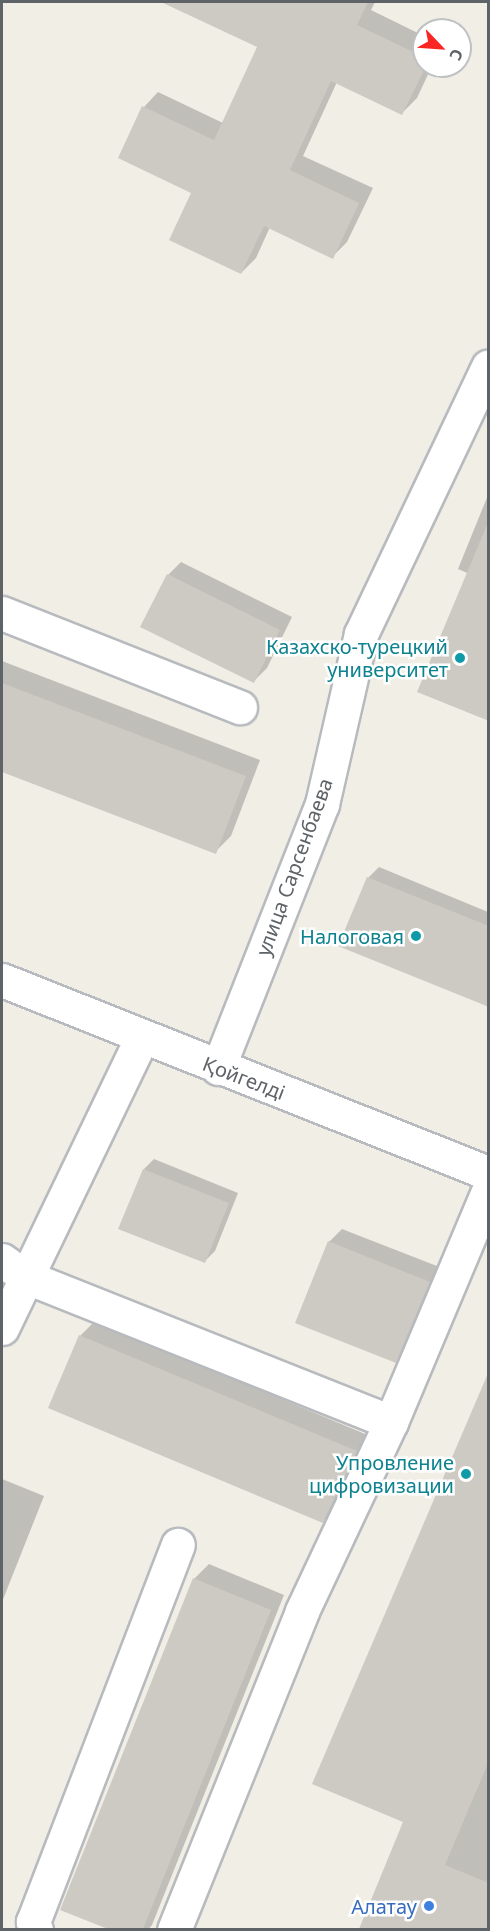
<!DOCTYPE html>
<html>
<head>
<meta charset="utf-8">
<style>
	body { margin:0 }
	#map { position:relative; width:490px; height:1931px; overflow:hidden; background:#f1eee6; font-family:"Noto Sans",sans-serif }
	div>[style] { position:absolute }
	.shadow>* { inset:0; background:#0003 }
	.building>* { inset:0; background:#cdc9c3 }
	.roads { filter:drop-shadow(2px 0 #b7babe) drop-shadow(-2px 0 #b7babe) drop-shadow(0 2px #b7babe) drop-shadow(0 -2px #b7babe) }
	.minor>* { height:33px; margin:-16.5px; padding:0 16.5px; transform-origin:16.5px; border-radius:16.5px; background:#fff }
	.dots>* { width:16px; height:16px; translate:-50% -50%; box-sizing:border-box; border:3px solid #fff; border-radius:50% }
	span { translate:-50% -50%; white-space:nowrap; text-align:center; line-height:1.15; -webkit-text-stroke:5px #fff; paint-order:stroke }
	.culture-label { font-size:20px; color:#0d838f }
	.right { translate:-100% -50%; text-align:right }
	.street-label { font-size:20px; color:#5e6368 }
	.shop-label { font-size:20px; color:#366cbe }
	.frame { position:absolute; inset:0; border:3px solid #5e6368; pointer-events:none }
	.north { position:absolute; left:412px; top:18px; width:60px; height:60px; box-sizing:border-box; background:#fff; border:2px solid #bfc1c3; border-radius:50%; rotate:115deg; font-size:16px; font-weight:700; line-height:24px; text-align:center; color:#5e6368 }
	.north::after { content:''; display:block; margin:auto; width:21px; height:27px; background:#fa2623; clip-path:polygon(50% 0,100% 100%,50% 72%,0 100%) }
</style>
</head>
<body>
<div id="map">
	<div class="shadow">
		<div style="clip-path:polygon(196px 2px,375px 2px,371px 10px,424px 36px,424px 66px,432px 66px,417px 98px,402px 113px,337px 82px,303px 156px,373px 188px,347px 242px,332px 257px,270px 227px,256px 258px,241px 273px,144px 107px,158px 92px,223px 123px,259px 47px,190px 14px)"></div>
		<div style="clip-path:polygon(488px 495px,488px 582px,458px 569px)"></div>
		<div style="clip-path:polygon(181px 562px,292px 617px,267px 668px,254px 681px,168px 575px)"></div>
		<div style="clip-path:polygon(2px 661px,260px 760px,231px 836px,215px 852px,2px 770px)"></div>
		<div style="clip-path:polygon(379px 867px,488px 912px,488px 1006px,340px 945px,368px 878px)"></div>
		<div style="clip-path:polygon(154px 1159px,238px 1193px,215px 1251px,205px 1261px,144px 1169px)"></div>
		<div style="clip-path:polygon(342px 1229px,442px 1268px,408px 1348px,395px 1361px,329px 1242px)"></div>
		<div style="clip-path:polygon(95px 1321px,370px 1436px,337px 1507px,322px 1522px,80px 1336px)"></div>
		<div style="clip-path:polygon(488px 1375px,488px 1930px,361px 1930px,405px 1821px)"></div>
		<div style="clip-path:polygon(2px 1479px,44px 1496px,2px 1602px)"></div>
		<div style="clip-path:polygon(209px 1564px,284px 1595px,152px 1925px,148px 1930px,112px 1930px,62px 1909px,194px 1579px)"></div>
	</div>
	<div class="building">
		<div style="clip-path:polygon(161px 2px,368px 2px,357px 25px,424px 57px,426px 66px,402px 115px,331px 81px,290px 170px,359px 203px,333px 259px,264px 226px,241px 274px,169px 240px,191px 193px,118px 158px,142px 106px,214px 140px,257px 47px)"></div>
		<div style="clip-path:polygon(489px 520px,489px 721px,417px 692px)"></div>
		<div style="clip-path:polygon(167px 574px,280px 630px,254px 683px,140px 627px)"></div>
		<div style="clip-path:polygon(2px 683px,246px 776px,216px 854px,2px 772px)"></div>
		<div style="clip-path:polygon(367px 877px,489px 926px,489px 1007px,338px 946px)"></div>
		<div style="clip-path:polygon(143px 1169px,229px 1203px,205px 1263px,118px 1229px)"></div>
		<div style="clip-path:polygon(328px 1241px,430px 1282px,396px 1363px,295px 1323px)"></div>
		<div style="clip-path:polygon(79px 1335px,357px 1451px,323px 1523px,48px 1408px)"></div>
		<div style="clip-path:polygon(489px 1371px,489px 1761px,445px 1865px,489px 1883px,489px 1929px,359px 1929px,403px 1822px,312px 1784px)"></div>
		<div style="clip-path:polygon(193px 1578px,271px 1610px,143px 1929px,108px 1929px,60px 1910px)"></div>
	</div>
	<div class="roads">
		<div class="minor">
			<div style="left:2px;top:613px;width:256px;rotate:21.6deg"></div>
			<div style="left:2px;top:980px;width:523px;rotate:21.66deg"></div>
			<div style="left:218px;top:1068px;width:284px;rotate:-68.5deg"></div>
			<div style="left:322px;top:804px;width:174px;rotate:-77.1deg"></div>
			<div style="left:361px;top:634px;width:296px;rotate:-64.6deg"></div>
			<div style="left:2px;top:1260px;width:27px;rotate:36deg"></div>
			<div style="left:24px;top:1276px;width:395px;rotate:21.7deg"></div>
			<div style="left:2px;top:1328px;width:323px;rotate:-64.3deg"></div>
			<div style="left:36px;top:1930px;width:9px;rotate:-111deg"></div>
			<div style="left:33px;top:1922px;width:404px;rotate:-69deg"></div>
			<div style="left:174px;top:1930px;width:344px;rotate:-68.1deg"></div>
			<div style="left:302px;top:1611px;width:209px;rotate:-64.8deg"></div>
			<div style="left:391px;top:1422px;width:251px;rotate:-67.2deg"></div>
		</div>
	</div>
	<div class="dots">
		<div style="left:460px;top:658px;background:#0f9aa8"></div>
		<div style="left:416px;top:936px;background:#0f9aa8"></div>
		<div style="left:466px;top:1474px;background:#0f9aa8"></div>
		<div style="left:429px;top:1906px;background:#3f7fe0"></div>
	</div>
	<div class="culture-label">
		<span class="right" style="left:448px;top:658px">Казахско-турецкий<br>университет</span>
		<span class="right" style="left:404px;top:936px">Налоговая</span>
		<span class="right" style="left:454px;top:1474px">Упровление<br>цифровизации</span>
	</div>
	<div class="street-label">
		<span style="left:294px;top:867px;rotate:-70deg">улица Сарсенбаева</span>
		<span style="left:244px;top:1078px;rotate:21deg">Қойгелді</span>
	</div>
	<div class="shop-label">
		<span class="right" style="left:417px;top:1906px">Алатау</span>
	</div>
	<div class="frame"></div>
	<div class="north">С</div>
</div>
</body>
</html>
